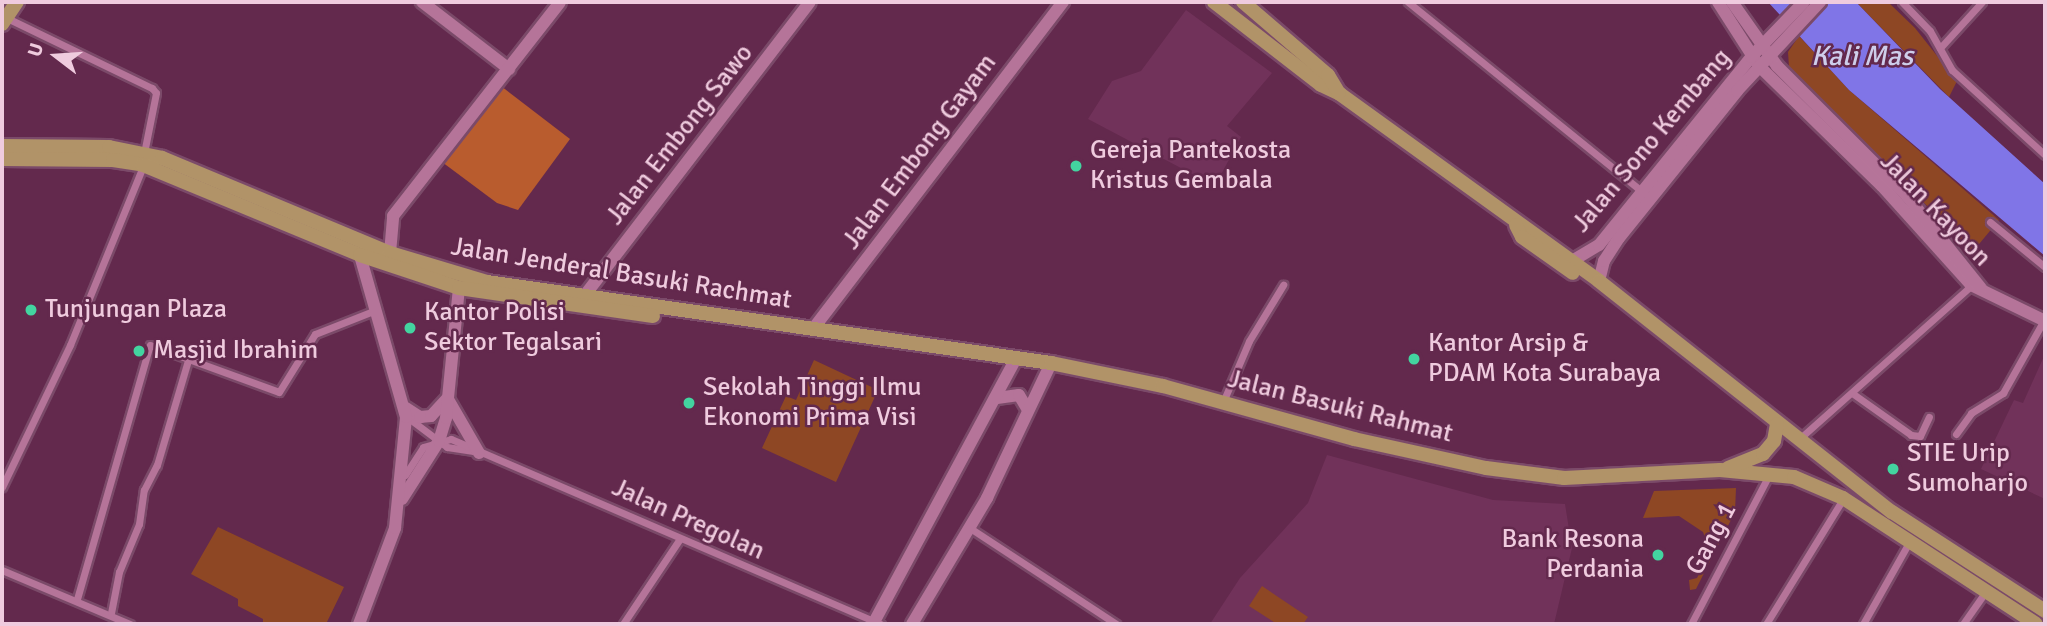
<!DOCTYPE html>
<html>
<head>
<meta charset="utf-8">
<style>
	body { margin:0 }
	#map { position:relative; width:2047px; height:626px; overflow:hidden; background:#63294d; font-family:Signika,sans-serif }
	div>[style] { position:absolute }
	.built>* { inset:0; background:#71325a }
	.green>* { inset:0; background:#8e4724 }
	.forest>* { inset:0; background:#b95c2e }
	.water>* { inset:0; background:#8075e7 }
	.roads { filter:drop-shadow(2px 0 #7b4a69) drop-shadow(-2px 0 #7b4a69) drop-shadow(0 2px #7b4a69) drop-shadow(0 -2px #7b4a69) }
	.street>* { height:7px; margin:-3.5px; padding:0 3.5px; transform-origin:3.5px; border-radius:3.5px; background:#b57499 }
	.secondary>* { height:12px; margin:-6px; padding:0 6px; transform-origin:6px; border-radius:6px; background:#b57499 }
	.primary>* { height:14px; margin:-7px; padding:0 7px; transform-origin:7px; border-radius:7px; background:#b19368 }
	.dots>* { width:19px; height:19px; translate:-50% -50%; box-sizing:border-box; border:4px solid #63294d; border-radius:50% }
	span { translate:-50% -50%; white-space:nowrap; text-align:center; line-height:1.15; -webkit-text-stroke:5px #63294d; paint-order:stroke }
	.street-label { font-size:26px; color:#efcbde }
	.poi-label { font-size:26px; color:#efcbde }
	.left { translate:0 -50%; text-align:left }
	.right { translate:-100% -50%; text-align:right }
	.water-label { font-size:28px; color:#ceceeb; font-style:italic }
	.frame { position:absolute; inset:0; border:4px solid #efcbde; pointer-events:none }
	.north { position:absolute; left:21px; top:21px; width:70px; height:70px; -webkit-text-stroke:5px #63294d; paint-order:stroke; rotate:287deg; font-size:19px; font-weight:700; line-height:28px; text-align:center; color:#efcbde }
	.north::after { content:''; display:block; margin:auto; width:24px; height:32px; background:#efcbde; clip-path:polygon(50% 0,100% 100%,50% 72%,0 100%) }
</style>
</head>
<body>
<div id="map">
	<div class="built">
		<div style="clip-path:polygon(1186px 10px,1272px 73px,1227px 126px,1241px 137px,1215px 186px,1088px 119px,1112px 81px,1141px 71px)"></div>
		<div style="clip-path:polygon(2045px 354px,2045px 499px,1981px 469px,2014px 400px,2023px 403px)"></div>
		<div style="clip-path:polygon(1327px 455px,1493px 500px,1565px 504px,1572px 548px,1554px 624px,1210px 624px,1240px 578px,1308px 503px)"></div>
	</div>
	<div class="green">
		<div style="clip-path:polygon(1856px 2px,1888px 2px,1915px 28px,1957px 81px,1949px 97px)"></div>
		<div style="clip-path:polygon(1799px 36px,1849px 90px,1999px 220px,1970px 255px,1944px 223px,1789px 67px,1788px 52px)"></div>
		<div style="clip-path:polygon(814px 360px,878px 390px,836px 482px,762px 448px,786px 396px,796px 400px)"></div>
		<div style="clip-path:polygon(1736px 488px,1735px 512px,1696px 589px,1690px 590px,1689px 580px,1697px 578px,1710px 552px,1703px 532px,1679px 516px,1643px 518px,1654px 491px)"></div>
		<div style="clip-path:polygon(218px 527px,344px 587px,326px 624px,263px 624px,263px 619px,238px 606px,238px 599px,191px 574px)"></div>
		<div style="clip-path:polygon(1262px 586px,1308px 617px,1303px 624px,1277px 624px,1249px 606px)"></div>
	</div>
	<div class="forest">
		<div style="clip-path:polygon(501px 86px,570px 139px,518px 210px,497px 203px,442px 162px)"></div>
	</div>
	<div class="water">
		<div style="clip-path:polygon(1768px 2px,1856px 2px,1940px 89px,2045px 184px,2045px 256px,1849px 90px)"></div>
	</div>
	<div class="roads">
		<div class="street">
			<div style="left:1408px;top:2px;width:302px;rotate:39deg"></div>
			<div style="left:1902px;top:2px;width:40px;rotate:46deg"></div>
			<div style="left:1930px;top:31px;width:45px;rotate:60.6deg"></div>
			<div style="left:1952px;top:70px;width:126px;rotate:42.4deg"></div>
			<div style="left:7px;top:18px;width:161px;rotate:25.8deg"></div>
			<div style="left:152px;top:88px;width:6px;rotate:51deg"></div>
			<div style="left:156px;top:93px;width:61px;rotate:101.3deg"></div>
			<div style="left:1940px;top:48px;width:62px;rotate:-47.6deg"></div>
			<div style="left:1990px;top:222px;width:71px;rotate:39.3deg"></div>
			<div style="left:1852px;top:393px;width:72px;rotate:35.4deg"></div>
			<div style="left:1911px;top:435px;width:9px;rotate:6deg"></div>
			<div style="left:1920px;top:436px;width:21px;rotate:-65deg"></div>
			<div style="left:1223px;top:402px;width:66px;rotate:-66.9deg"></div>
			<div style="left:1249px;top:341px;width:66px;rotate:-58.7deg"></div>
			<div style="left:407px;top:417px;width:50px;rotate:36.9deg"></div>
			<div style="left:447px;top:447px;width:25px;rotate:9deg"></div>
			<div style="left:1956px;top:434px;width:26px;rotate:-54deg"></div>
			<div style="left:1971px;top:413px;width:38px;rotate:-32deg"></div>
			<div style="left:2003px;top:393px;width:84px;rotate:-60.7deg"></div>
			<div style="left:1798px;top:440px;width:233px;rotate:-41.7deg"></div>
			<div style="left:405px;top:475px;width:33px;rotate:-57deg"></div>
			<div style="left:423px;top:447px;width:29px;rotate:-16deg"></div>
			<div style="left:451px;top:439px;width:468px;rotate:23.3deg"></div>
			<div style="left:2px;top:487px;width:157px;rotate:-64.4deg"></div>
			<div style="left:70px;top:345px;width:193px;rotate:-67.8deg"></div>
			<div style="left:970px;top:528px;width:175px;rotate:33.3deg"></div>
			<div style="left:2px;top:570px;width:139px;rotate:22.9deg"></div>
			<div style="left:77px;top:599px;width:264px;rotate:-74deg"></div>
			<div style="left:150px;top:345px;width:137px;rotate:20deg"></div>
			<div style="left:279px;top:392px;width:68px;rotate:-58.2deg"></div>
			<div style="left:315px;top:334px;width:62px;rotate:-21.6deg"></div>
			<div style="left:111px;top:613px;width:42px;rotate:-79deg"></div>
			<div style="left:119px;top:572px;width:52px;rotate:-67.4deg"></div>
			<div style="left:139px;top:524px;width:34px;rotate:-82deg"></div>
			<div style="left:144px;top:490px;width:28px;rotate:-63deg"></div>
			<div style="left:157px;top:465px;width:113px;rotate:-73.5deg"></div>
			<div style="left:623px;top:624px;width:101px;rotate:-56.3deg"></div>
			<div style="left:1691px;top:624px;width:170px;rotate:-62.4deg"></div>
			<div style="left:1766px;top:624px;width:147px;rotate:-58.4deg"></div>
			<div style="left:1863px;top:624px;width:92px;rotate:-60.6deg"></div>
			<div style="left:1963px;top:624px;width:37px;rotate:-55deg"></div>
		</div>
		<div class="secondary">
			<div style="left:422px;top:2px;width:110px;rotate:37.6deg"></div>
			<div style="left:1718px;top:2px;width:76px;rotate:57.4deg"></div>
			<div style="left:1759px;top:66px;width:172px;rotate:44.3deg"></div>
			<div style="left:1882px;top:186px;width:133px;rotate:48deg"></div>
			<div style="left:1971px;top:285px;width:82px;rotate:25.9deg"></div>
			<div style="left:1732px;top:2px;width:78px;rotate:54.9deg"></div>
			<div style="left:1777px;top:66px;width:184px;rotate:45deg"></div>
			<div style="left:1907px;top:196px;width:118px;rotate:51.2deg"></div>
			<div style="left:390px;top:253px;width:37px;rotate:-85deg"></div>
			<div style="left:393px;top:216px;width:271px;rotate:-52deg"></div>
			<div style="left:1572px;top:261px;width:31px;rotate:-31deg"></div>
			<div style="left:1599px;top:245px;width:242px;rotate:-51deg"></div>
			<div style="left:1751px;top:57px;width:76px;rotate:-46.1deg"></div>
			<div style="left:1599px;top:281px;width:21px;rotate:-76deg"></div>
			<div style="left:1604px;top:261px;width:27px;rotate:-57deg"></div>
			<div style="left:1619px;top:238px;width:189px;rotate:-51.2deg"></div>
			<div style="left:1737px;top:91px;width:122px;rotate:-47deg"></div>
			<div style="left:585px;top:295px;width:369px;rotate:-52.5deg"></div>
			<div style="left:813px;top:329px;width:412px;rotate:-52.6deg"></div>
			<div style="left:997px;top:398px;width:22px;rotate:-8deg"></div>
			<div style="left:1019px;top:395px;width:17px;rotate:59deg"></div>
			<div style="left:449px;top:401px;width:60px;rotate:60deg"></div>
			<div style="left:406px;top:408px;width:17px;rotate:33deg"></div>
			<div style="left:420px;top:417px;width:11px;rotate:-5deg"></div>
			<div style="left:431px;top:416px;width:23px;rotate:-47deg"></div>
			<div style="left:402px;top:499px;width:69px;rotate:-57.5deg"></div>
			<div style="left:439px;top:441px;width:24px;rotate:-73deg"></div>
			<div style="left:446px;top:418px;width:131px;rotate:-84.3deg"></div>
			<div style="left:359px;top:624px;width:103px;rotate:-69.4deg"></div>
			<div style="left:395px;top:528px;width:112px;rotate:-84.3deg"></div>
			<div style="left:406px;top:417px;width:168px;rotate:-105.9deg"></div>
			<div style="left:873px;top:624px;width:302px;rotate:-61.7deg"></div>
			<div style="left:912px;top:624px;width:147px;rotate:-59.2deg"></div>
			<div style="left:987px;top:498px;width:149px;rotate:-64.6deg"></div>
		</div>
		<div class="primary">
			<div style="left:1214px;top:2px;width:135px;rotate:37.8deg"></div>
			<div style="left:1321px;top:85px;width:21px;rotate:25deg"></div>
			<div style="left:1340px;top:94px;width:319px;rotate:35.8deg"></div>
			<div style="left:1599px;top:281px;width:373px;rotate:38.3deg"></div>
			<div style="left:1892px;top:512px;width:182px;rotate:32.9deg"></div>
			<div style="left:1243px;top:2px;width:112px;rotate:40.7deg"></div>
			<div style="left:1328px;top:75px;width:21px;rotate:59deg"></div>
			<div style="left:2px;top:24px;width:27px;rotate:-56deg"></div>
			<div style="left:2px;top:146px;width:107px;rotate:0.5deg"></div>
			<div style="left:109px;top:147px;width:54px;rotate:11.7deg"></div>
			<div style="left:162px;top:158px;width:247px;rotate:22.6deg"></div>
			<div style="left:390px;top:253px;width:101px;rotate:16.6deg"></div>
			<div style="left:487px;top:282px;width:570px;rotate:8.17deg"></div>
			<div style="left:1051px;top:363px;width:114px;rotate:11.6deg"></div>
			<div style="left:1163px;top:386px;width:198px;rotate:15.5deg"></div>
			<div style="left:1354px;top:439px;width:135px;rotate:12.4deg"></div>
			<div style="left:1486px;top:468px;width:79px;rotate:7.3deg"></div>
			<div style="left:1564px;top:478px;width:156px;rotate:-2.9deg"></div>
			<div style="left:1720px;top:470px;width:74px;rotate:5.4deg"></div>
			<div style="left:1794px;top:477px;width:53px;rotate:23.2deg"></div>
			<div style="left:1843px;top:498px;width:230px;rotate:33.1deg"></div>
			<div style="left:2px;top:159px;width:111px;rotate:0.5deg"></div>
			<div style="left:113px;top:160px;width:30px;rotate:9deg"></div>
			<div style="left:143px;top:165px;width:235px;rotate:22.5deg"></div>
			<div style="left:360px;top:255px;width:104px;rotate:18.4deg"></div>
			<div style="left:459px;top:288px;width:196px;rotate:8.2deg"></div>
			<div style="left:1516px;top:225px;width:13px;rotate:63deg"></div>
			<div style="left:1522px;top:237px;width:62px;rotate:35.2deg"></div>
			<div style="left:1728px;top:468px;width:38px;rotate:-22deg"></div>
			<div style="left:1763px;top:454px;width:17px;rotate:-50deg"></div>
			<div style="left:1774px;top:441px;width:17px;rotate:-80deg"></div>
		</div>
	</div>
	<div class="dots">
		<div style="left:1076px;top:166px;background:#43d4a0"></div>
		<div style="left:31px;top:310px;background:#43d4a0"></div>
		<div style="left:410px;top:328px;background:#43d4a0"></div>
		<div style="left:139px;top:351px;background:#43d4a0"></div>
		<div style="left:1414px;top:359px;background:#43d4a0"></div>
		<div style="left:689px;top:403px;background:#43d4a0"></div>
		<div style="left:1893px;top:469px;background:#43d4a0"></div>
		<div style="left:1658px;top:555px;background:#43d4a0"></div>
	</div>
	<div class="street-label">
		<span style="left:680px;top:135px;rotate:-52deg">Jalan Embong Sawo</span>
		<span style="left:1652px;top:141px;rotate:-50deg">Jalan Sono Kembang</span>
		<span style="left:920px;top:152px;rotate:-53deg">Jalan Embong Gayam</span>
		<span style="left:1935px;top:210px;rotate:46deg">Jalan Kayoon</span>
		<span style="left:621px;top:274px;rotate:9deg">Jalan Jenderal Basuki Rachmat</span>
		<span style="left:1340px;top:407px;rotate:14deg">Jalan Basuki Rahmat</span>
		<span style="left:688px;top:520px;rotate:24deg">Jalan Pregolan</span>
		<span style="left:1712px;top:539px;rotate:-62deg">Gang 1</span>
	</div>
	<div class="poi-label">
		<span class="left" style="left:1090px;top:166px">Gereja Pantekosta<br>Kristus Gembala</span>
		<span class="left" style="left:45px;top:310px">Tunjungan Plaza</span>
		<span class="left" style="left:424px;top:328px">Kantor Polisi<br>Sektor Tegalsari</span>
		<span class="left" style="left:1428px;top:359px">Kantor Arsip &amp;<br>PDAM Kota Surabaya</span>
		<span class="left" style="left:153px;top:351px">Masjid Ibrahim</span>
		<span class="left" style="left:703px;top:403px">Sekolah Tinggi Ilmu<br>Ekonomi Prima Visi</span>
		<span class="left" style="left:1907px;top:469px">STIE Urip<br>Sumoharjo</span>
		<span class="right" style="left:1644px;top:555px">Bank Resona<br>Perdania</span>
	</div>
	<div class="water-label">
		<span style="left:1862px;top:56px">Kali Mas</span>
	</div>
	<div class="frame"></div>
	<div class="north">U</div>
</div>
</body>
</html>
